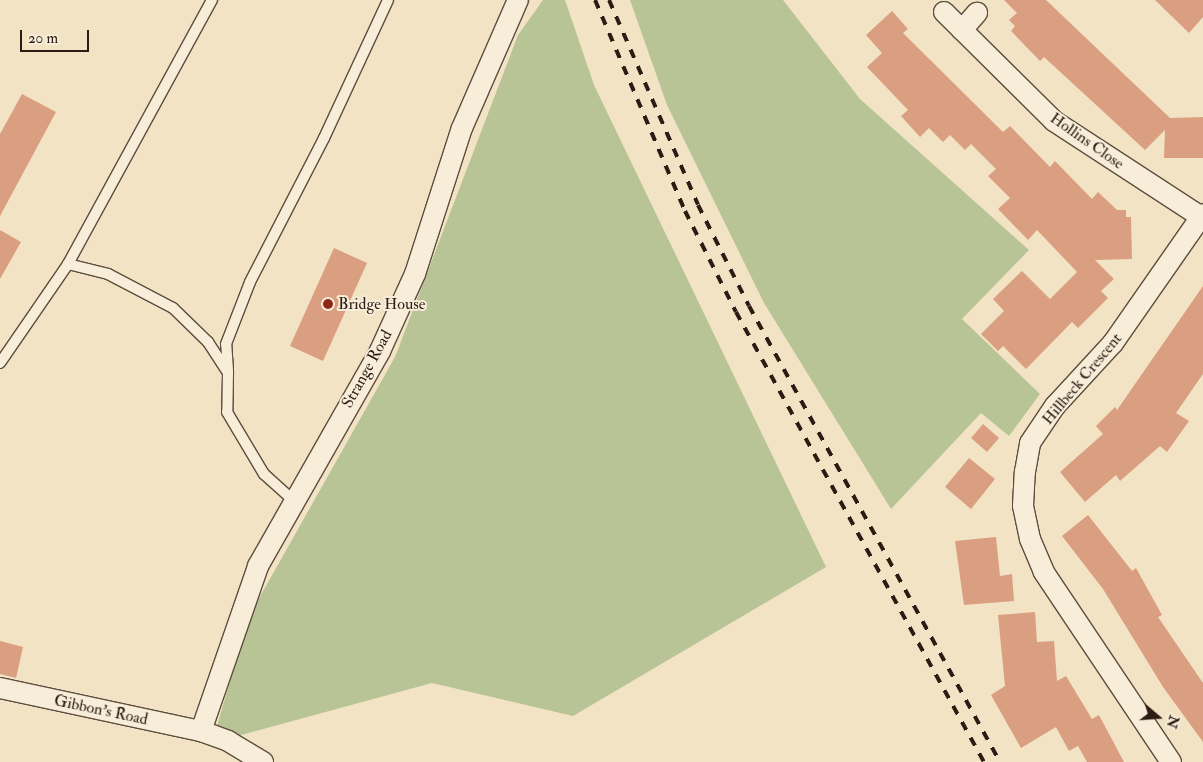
<!DOCTYPE html>
<html>
<head>
<meta charset="utf-8">
<style>
	body { margin:0 }
	#map { position:relative; width:1203px; height:762px; overflow:hidden; background:#f2e3c4; font-family:"IM FELL Double Pica",serif }
	div>[style] { position:absolute }
	.green>* { inset:0; background:#b8c496 }
	.building>* { inset:0; background:#da9f80 }
	.roads { filter:drop-shadow(1px 0 #5d4d3f) drop-shadow(-1px 0 #5d4d3f) drop-shadow(0 1px #5d4d3f) drop-shadow(0 -1px #5d4d3f) }
	.lane>* { height:10px; margin:-5px; padding:0 5px; transform-origin:5px; border-radius:5px; background:#f7edd9 }
	.street>* { height:20px; margin:-10px; padding:0 10px; transform-origin:10px; border-radius:10px; background:#f7edd9 }
	.rail>* { height:4px; margin-top:-2px; transform-origin:0; background:repeating-linear-gradient(90deg,#2b1b13 0 9px,transparent 0 18px) }
	.dots>* { width:14px; height:14px; translate:-50% -50%; box-sizing:border-box; border:2px solid #f7edd9; border-radius:50% }
	span { translate:-50% -50%; white-space:nowrap; text-align:center; line-height:1.15; -webkit-text-stroke:4px #f7edd9; paint-order:stroke }
	.street-label { font-size:16px; color:#2b1b13 }
	.poi-label { font-size:16px; color:#2b1b13 }
	.left { translate:0 -50%; text-align:left }
	.north { position:absolute; left:1133px; top:692px; width:50px; height:50px; -webkit-text-stroke:4px #f7edd9; paint-order:stroke; rotate:108deg; font-size:14px; font-weight:700; line-height:20px; text-align:center; color:#2b1b13 }
	.north::after { content:''; display:block; margin:auto; width:18px; height:22px; background:#2b1b13; clip-path:polygon(50% 0,100% 100%,50% 72%,0 100%) }
	.scale { position:absolute; left:20px; top:30px; width:69px; height:22px; box-sizing:border-box; border:2px solid #2b1b13; border-top:0; padding-left:6px; font-size:15px; line-height:18px; white-space:nowrap; color:#2b1b13; -webkit-text-stroke:4px #f7edd9; paint-order:stroke }
</style>
</head>
<body>
<div id="map">
	<div class="green">
		<div style="clip-path:polygon(543px 0,565px 0,594px 85px,826px 567px,573px 716px,432px 683px,212px 743px,249px 616px,395px 357px,518px 35px)"></div>
		<div style="clip-path:polygon(630px 0,783px 0,860px 99px,1029px 250px,962px 319px,1040px 394px,1009px 436px,981px 413px,891px 509px,764px 303px,667px 105px)"></div>
	</div>
	<div class="building">
		<div style="clip-path:polygon(1004px 0,1046px 0,1170px 118px,1203px 117px,1203px 158px,1164px 158px,1165px 130px,1145px 150px,1044px 57px,1040px 61px,1011px 31px,1015px 26px,1009px 20px,1017px 13px)"></div>
		<div style="clip-path:polygon(1155px 0,1203px 0,1203px 17px,1189px 33px)"></div>
		<div style="clip-path:polygon(892px 11px,908px 29px,903px 33px,1003px 132px,1010px 126px,1050px 167px,1055px 161px,1092px 199px,1098px 192px,1117px 210px,1126px 210px,1126px 217px,1131px 217px,1132px 259px,1095px 260px,1114px 279px,1101px 291px,1108px 298px,1078px 328px,1072px 322px,1026px 369px,1003px 346px,998px 351px,981px 334px,1004px 311px,993px 299px,1022px 271px,1050px 299px,1077px 272px,1037px 230px,1028px 240px,998px 209px,1010px 198px,988px 176px,996px 169px,971px 144px,965px 150px,950px 135px,943px 142px,929px 128px,920px 137px,901px 116px,908px 110px,867px 67px,882px 53px,866px 35px)"></div>
		<div style="clip-path:polygon(22px 94px,56px 112px,0 216px,0 134px)"></div>
		<div style="clip-path:polygon(0 230px,21px 242px,0 279px)"></div>
		<div style="clip-path:polygon(334px 248px,367px 263px,323px 361px,290px 346px)"></div>
		<div style="clip-path:polygon(1203px 286px,1203px 374px,1176px 413px,1189px 421px,1167px 452px,1160px 446px,1120px 481px,1116px 475px,1085px 502px,1060px 472px,1103px 434px,1096px 426px,1115px 407px,1117px 410px)"></div>
		<div style="clip-path:polygon(983px 424px,999px 438px,987px 452px,971px 438px)"></div>
		<div style="clip-path:polygon(969px 458px,995px 479px,971px 509px,945px 487px)"></div>
		<div style="clip-path:polygon(1088px 515px,1132px 571px,1136px 568px,1162px 615px,1158px 617px,1203px 683px,1203px 742px,1163px 687px,1103px 589px,1062px 536px)"></div>
		<div style="clip-path:polygon(996px 537px,1000px 576px,1012px 574px,1014px 601px,964px 605px,955px 541px)"></div>
		<div style="clip-path:polygon(1035px 612px,1037px 642px,1054px 641px,1057px 681px,1066px 676px,1092px 719px,1099px 715px,1124px 762px,1087px 762px,1078px 746px,1069px 751px,1056px 727px,1021px 748px,991px 695px,1005px 686px,998px 615px)"></div>
		<div style="clip-path:polygon(0 641px,23px 647px,16px 678px,0 674px)"></div>
	</div>
	<div class="roads">
		<div class="lane">
			<div style="left:68px;top:264px;width:301px;rotate:-61.4deg"></div>
			<div style="left:0;top:363px;width:120px;rotate:-55.5deg"></div>
			<div style="left:68px;top:264px;width:41px;rotate:14deg"></div>
			<div style="left:108px;top:274px;width:73px;rotate:27.6deg"></div>
			<div style="left:173px;top:308px;width:49px;rotate:44.2deg"></div>
			<div style="left:208px;top:342px;width:37px;rotate:57deg"></div>
			<div style="left:228px;top:373px;width:39px;rotate:91deg"></div>
			<div style="left:227px;top:412px;width:72px;rotate:59.2deg"></div>
			<div style="left:264px;top:474px;width:39px;rotate:42deg"></div>
			<div style="left:228px;top:370px;width:26px;rotate:-94deg"></div>
			<div style="left:226px;top:344px;width:66px;rotate:-68.8deg"></div>
			<div style="left:250px;top:282px;width:162px;rotate:-62.8deg"></div>
			<div style="left:324px;top:138px;width:152px;rotate:-65.1deg"></div>
		</div>
		<div class="street">
			<div style="left:944px;top:12px;width:155px;rotate:44.7deg"></div>
			<div style="left:1054px;top:121px;width:176px;rotate:33.1deg"></div>
			<div style="left:962px;top:30px;width:23px;rotate:-49deg"></div>
			<div style="left:0;top:688px;width:206px;rotate:12.1deg"></div>
			<div style="left:201px;top:731px;width:29px;rotate:20deg"></div>
			<div style="left:228px;top:741px;width:41px;rotate:31deg"></div>
			<div style="left:201px;top:731px;width:175px;rotate:-70.9deg"></div>
			<div style="left:258px;top:566px;width:247px;rotate:-60.4deg"></div>
			<div style="left:380px;top:351px;width:85px;rotate:-65.6deg"></div>
			<div style="left:415px;top:274px;width:153px;rotate:-72.2deg"></div>
			<div style="left:462px;top:128px;width:140px;rotate:-66.4deg"></div>
			<div style="left:1171px;top:762px;width:229px;rotate:-123.8deg"></div>
			<div style="left:1044px;top:572px;width:36px;rotate:-113deg"></div>
			<div style="left:1030px;top:539px;width:34px;rotate:-102deg"></div>
			<div style="left:1023px;top:506px;width:34px;rotate:-87deg"></div>
			<div style="left:1025px;top:472px;width:29px;rotate:-80deg"></div>
			<div style="left:1030px;top:443px;width:45px;rotate:-56deg"></div>
			<div style="left:1055px;top:406px;width:86px;rotate:-47.4deg"></div>
			<div style="left:1113px;top:343px;width:157px;rotate:-55.1deg"></div>
		</div>
	</div>
	<div class="rail">
		<div style="left:595px;top:0;width:229px;rotate:66.9deg"></div>
		<div style="left:685px;top:211px;width:113px;rotate:63.2deg"></div>
		<div style="left:736px;top:312px;width:514px;rotate:61.14deg"></div>
		<div style="left:609px;top:0;width:223px;rotate:66.5deg"></div>
		<div style="left:698px;top:205px;width:113px;rotate:63.2deg"></div>
		<div style="left:749px;top:306px;width:521px;rotate:61.17deg"></div>
	</div>
	<div class="dots">
		<div style="left:328px;top:304px;background:#8f2418"></div>
	</div>
	<div class="street-label">
		<span style="left:1087px;top:141px;rotate:35deg">Hollins Close</span>
		<span style="left:367px;top:369px;rotate:-61deg">Strange Road</span>
		<span style="left:1082px;top:379px;rotate:-50deg">Hillbeck Crescent</span>
		<span style="left:101px;top:710px;rotate:12deg">Gibbon's Road</span>
	</div>
	<div class="poi-label">
		<span class="left" style="left:338px;top:304px">Bridge House</span>
	</div>
	<div class="north">N</div>
	<div class="scale">20 m</div>
</div>
</body>
</html>
